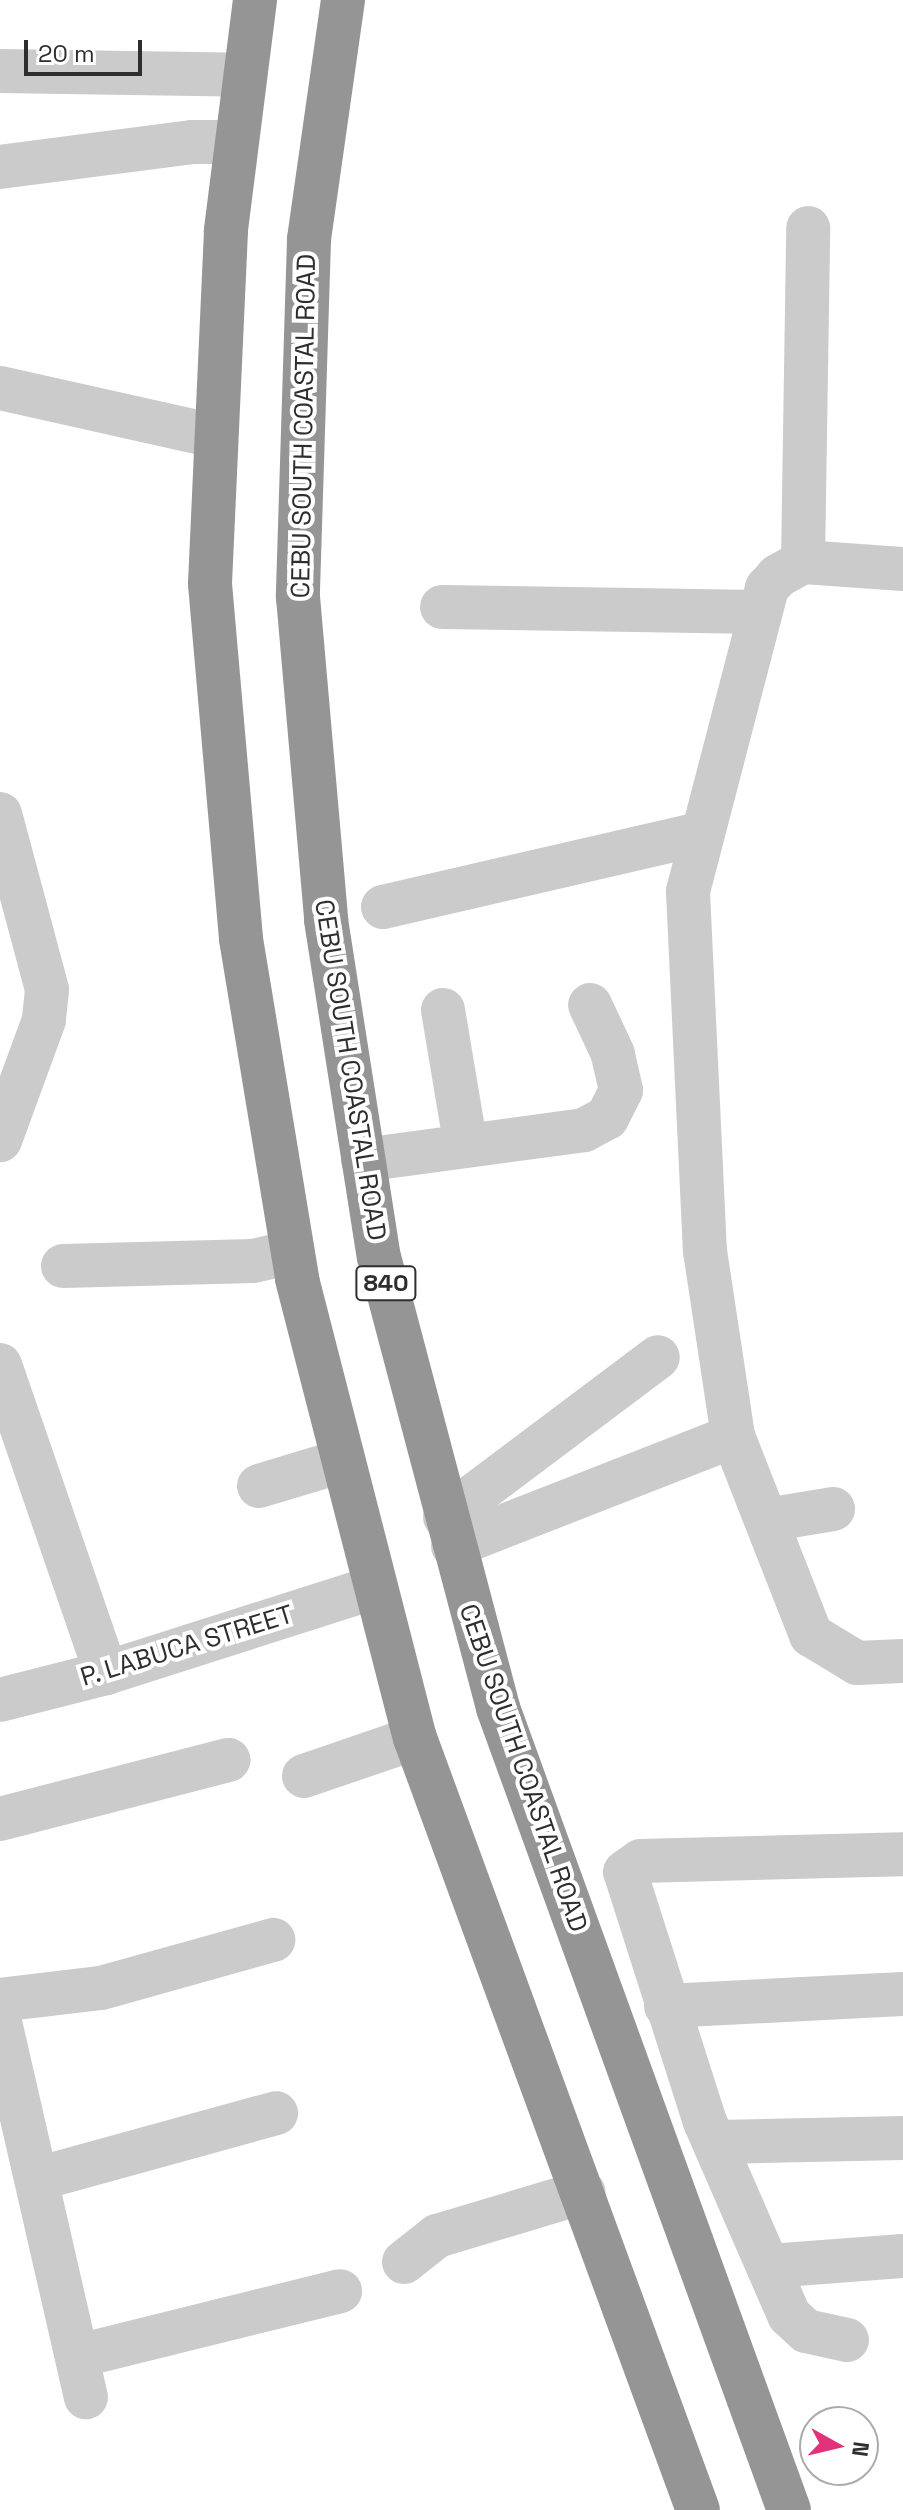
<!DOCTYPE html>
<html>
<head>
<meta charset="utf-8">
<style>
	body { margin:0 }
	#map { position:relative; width:903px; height:2510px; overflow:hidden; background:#fff; font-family:"Space Grotesk",sans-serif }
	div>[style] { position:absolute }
	.minor>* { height:44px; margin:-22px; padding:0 22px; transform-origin:22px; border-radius:22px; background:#cbcbcb }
	.highway>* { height:44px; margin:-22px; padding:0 22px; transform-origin:22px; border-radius:22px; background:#959595 }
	span { translate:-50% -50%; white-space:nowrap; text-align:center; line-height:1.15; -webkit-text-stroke:8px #fff; paint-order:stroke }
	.shield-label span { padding:2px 6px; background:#fff; border:2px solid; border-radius:6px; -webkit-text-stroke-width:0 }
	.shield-label { font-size:24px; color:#2e2e2e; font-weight:700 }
	.street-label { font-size:26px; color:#2e2e2e }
	.north { position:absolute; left:799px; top:2406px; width:80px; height:80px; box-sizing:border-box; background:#fff; border:2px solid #ababab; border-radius:50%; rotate:98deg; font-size:22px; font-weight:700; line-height:32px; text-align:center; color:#2e2e2e }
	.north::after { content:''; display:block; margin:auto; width:28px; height:36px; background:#e13379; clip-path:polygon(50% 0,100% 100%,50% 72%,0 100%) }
	.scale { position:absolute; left:24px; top:40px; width:118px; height:36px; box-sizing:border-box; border:4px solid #2e2e2e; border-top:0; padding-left:10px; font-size:24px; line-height:28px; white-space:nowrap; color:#2e2e2e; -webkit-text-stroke:6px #fff; paint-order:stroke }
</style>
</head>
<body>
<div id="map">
	<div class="minor">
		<div style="left:0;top:71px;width:244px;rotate:0.9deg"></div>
		<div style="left:0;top:167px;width:195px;rotate:-7.4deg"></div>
		<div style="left:193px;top:142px;width:43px"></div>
		<div style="left:0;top:388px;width:219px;rotate:12.6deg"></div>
		<div style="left:803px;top:562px;width:334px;rotate:-89.1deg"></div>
		<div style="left:903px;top:569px;width:100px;rotate:-176deg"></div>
		<div style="left:803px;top:562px;width:29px;rotate:151deg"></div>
		<div style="left:778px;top:576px;width:16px;rotate:133deg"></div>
		<div style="left:767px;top:588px;width:314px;rotate:104.6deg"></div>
		<div style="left:688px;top:892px;width:359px;rotate:87.3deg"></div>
		<div style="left:705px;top:1251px;width:187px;rotate:81.4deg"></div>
		<div style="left:733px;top:1436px;width:214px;rotate:68.6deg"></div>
		<div style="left:811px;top:1635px;width:54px;rotate:31.3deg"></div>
		<div style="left:857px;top:1663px;width:46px;rotate:-2.5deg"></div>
		<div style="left:442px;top:607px;width:318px;rotate:0.9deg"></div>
		<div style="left:0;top:814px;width:182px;rotate:75deg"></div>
		<div style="left:47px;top:990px;width:30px;rotate:96deg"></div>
		<div style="left:44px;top:1020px;width:128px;rotate:110.1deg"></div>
		<div style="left:383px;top:907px;width:325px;rotate:-13deg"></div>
		<div style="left:443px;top:1010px;width:134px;rotate:80.5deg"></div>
		<div style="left:363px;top:1160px;width:223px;rotate:-7.7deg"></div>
		<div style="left:584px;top:1130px;width:26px;rotate:-28deg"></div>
		<div style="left:607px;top:1118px;width:31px;rotate:-63deg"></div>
		<div style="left:621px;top:1090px;width:37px;rotate:-103deg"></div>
		<div style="left:613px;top:1054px;width:54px;rotate:-115.1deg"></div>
		<div style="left:63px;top:1266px;width:190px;rotate:-1.5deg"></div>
		<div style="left:253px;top:1261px;width:40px;rotate:-13deg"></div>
		<div style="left:0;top:1365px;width:326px;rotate:71deg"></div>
		<div style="left:259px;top:1486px;width:87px;rotate:-16.8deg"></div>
		<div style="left:445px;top:1517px;width:266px;rotate:-36.9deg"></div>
		<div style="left:767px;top:1520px;width:67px;rotate:-9.5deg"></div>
		<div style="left:453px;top:1546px;width:301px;rotate:-21.4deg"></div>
		<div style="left:0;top:1700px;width:109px;rotate:-14.3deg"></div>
		<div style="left:106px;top:1673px;width:280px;rotate:-17.7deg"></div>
		<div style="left:304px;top:1776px;width:117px;rotate:-18.9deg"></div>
		<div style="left:0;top:1819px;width:236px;rotate:-14.5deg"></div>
		<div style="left:0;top:2000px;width:102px;rotate:-6.8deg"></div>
		<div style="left:101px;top:1988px;width:179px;rotate:-15.6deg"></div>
		<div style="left:666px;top:2006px;width:237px;rotate:-2.9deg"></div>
		<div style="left:0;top:2022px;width:385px;rotate:77.1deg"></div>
		<div style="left:716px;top:2142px;width:187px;rotate:-1.2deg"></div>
		<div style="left:37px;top:2179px;width:248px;rotate:-15.4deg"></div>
		<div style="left:404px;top:2262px;width:42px;rotate:-38.2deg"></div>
		<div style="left:437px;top:2236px;width:153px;rotate:-16.7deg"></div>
		<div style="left:770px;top:2266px;width:133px;rotate:-4.3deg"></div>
		<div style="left:847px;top:2340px;width:42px;rotate:-167.6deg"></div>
		<div style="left:806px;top:2331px;width:23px;rotate:-137deg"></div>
		<div style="left:789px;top:2315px;width:210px;rotate:-113.5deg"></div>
		<div style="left:705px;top:2122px;width:262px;rotate:-107.7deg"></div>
		<div style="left:625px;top:1872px;width:19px;rotate:-35deg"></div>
		<div style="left:641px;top:1861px;width:262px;rotate:-1.5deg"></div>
		<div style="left:78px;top:2356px;width:270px;rotate:-13.9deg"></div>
	</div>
	<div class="highway">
		<div style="left:255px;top:0;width:233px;rotate:97.2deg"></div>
		<div style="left:226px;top:231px;width:353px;rotate:92.6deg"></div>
		<div style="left:210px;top:584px;width:356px;rotate:85deg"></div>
		<div style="left:241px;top:939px;width:345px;rotate:80.6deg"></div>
		<div style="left:297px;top:1279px;width:474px;rotate:75.6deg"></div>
		<div style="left:415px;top:1738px;width:822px;rotate:69.87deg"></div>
		<div style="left:343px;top:0;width:242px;rotate:98.1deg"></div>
		<div style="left:309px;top:240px;width:357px;rotate:91.8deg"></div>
		<div style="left:298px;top:597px;width:324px;rotate:85deg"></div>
		<div style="left:326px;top:920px;width:341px;rotate:81.1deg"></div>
		<div style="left:379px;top:1257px;width:466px;rotate:75.2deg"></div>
		<div style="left:498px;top:1708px;width:853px;rotate:70.06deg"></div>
	</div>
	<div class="shield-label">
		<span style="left:386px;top:1283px">840</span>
	</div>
	<div class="street-label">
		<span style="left:304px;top:426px;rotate:-89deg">CEBU SOUTH COASTAL ROAD</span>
		<span style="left:350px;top:1070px;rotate:81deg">CEBU SOUTH COASTAL ROAD</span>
		<span style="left:187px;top:1646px;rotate:-17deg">P. LABUCA STREET</span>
		<span style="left:523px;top:1768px;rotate:71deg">CEBU SOUTH COASTAL ROAD</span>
	</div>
	<div class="north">N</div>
	<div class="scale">20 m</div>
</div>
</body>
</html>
